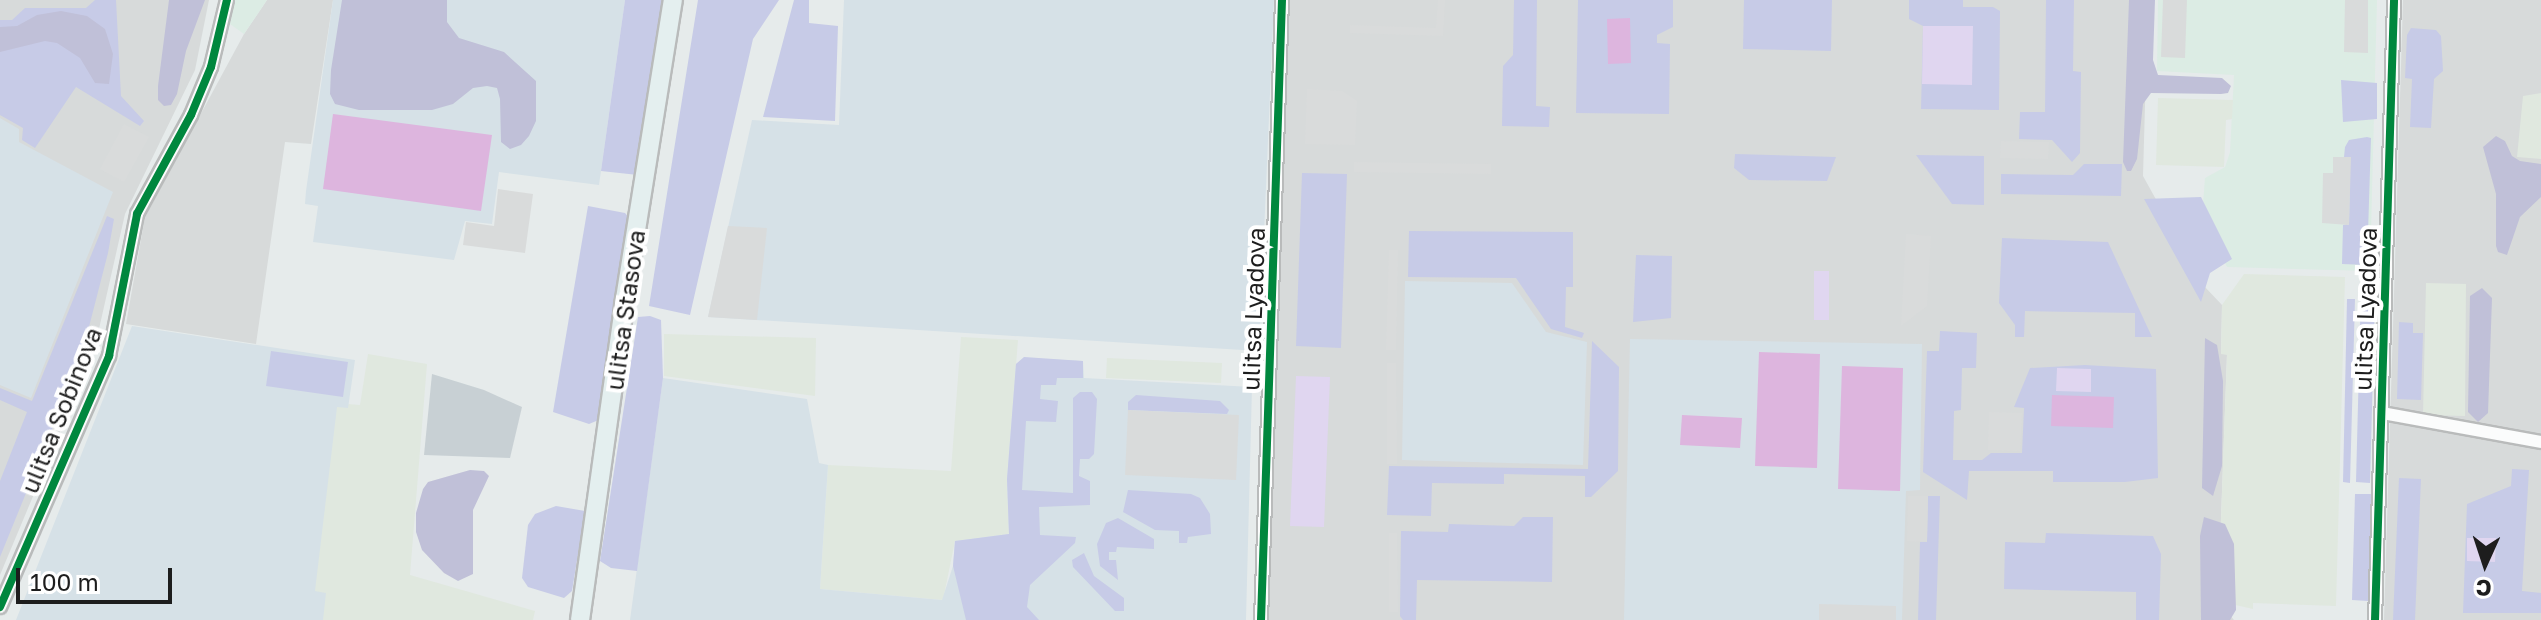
<!DOCTYPE html>
<html>
<head>
<meta charset="utf-8">
<style>
	body { margin:0 }
	#map { position:relative; width:2541px; height:620px; overflow:hidden; background:#e6ebeb; font-family:"Golos Text",sans-serif }
	div>[style] { position:absolute }
	.residential>* { inset:0; background:#d7dada }
	.commercial>* { inset:0; background:#dcece4 }
	.industrial>* { inset:0; background:#e0e8df }
	.education>* { inset:0; background:#d6e1e7 }
	.construction>* { inset:0; background:#c8d0d4 }
	.grass>* { inset:0; background:#c7cbe7 }
	.forest>* { inset:0; background:#c0c0d8 }
	.park>* { inset:0; background:#e0d6f0 }
	.pitch>* { inset:0; background:#ddb5de }
	.parking>* { inset:0; background:#d9dbdb }
	.roads { filter:drop-shadow(2px 0 #b9bbbb) drop-shadow(-2px 0 #b9bbbb) drop-shadow(0 2px #b9bbbb) drop-shadow(0 -2px #b9bbbb) }
	.minor>* { height:12px; margin:-6px; padding:0 6px; transform-origin:6px; border-radius:6px; background:#fbfcfc }
	.primary>* { height:18px; margin:-9px; padding:0 9px; transform-origin:9px; border-radius:9px; background:#e4efef }
	.cycleway>* { height:8px; margin:-4px; padding:0 4px; transform-origin:4px; border-radius:4px; background:#00873e }
	span { translate:-50% -50%; white-space:nowrap; text-align:center; line-height:1.15; -webkit-text-stroke:8px #fff; paint-order:stroke }
	.street-label { font-size:24px; color:#1d1d1d }
	.north { position:absolute; left:2445px; top:524px; width:80px; height:80px; -webkit-text-stroke:6px #fff; paint-order:stroke; rotate:183deg; font-size:22px; font-weight:700; line-height:32px; text-align:center; color:#1d1d1d }
	.north::after { content:''; display:block; margin:auto; width:28px; height:36px; background:#1d1d1d; clip-path:polygon(50% 0,100% 100%,50% 72%,0 100%) }
	.scale { position:absolute; left:16px; top:568px; width:156px; height:36px; box-sizing:border-box; border:4px solid #1d1d1d; border-top:0; padding-left:10px; font-size:24px; line-height:28px; white-space:nowrap; color:#1d1d1d; -webkit-text-stroke:6px #fff; paint-order:stroke }
</style>
</head>
<body>
<div id="map">
	<div class="residential">
		<div style="clip-path:polygon(0 0,209px 0,195px 70px,125px 214px,94px 351px,0 575px)"></div>
		<div style="clip-path:polygon(267px 0,333px 0,311px 144px,285px 142px,256px 344px,126px 324px,145px 217px,244px 34px)"></div>
		<div style="clip-path:polygon(1289px 0,2148px 0,2143px 176px,2204px 286px,2222px 305px,2221px 354px,2227px 354px,2218px 601px,2234px 620px,1266px 620px)"></div>
		<div style="clip-path:polygon(2403px 0,2541px 0,2541px 620px,2384px 620px)"></div>
	</div>
	<div class="commercial">
		<div style="clip-path:polygon(234px 0,267px 0,244px 34px,230px 24px)"></div>
		<div style="clip-path:polygon(2158px 0,2377px 0,2370px 271px,2227px 267px,2202px 217px,2205px 178px,2225px 167px,2230px 152px,2234px 75px,2157px 71px)"></div>
	</div>
	<div class="industrial">
		<div style="clip-path:polygon(2541px 93px,2541px 159px,2517px 157px,2523px 96px)"></div>
		<div style="clip-path:polygon(2158px 98px,2233px 100px,2232px 119px,2226px 120px,2224px 167px,2156px 165px)"></div>
		<div style="clip-path:polygon(2244px 274px,2345px 277px,2336px 606px,2253px 603px,2253px 609px,2218px 601px,2227px 355px,2221px 354px,2222px 305px)"></div>
		<div style="clip-path:polygon(2426px 283px,2466px 284px,2465px 416px,2423px 415px)"></div>
		<div style="clip-path:polygon(664px 334px,816px 338px,815px 396px,664px 376px)"></div>
		<div style="clip-path:polygon(961px 337px,1018px 340px,1007px 479px,1009px 534px,955px 541px,943px 600px,820px 589px,828px 465px,951px 471px)"></div>
		<div style="clip-path:polygon(368px 354px,427px 364px,410px 575px,535px 611px,533px 620px,309px 620px,334px 403px,360px 405px)"></div>
		<div style="clip-path:polygon(1107px 358px,1222px 363px,1221px 383px,1106px 378px)"></div>
	</div>
	<div class="education">
		<div style="clip-path:polygon(333px 0,625px 0,599px 185px,499px 172px,492px 224px,465px 221px,454px 260px,313px 242px,318px 206px,305px 204px,306px 191px)"></div>
		<div style="clip-path:polygon(844px 0,1274px 0,1259px 351px,708px 317px,752px 120px,839px 125px)"></div>
		<div style="clip-path:polygon(0 118px,19px 129px,19px 142px,113px 192px,31px 398px,0 385px)"></div>
		<div style="clip-path:polygon(1405px 281px,1512px 283px,1546px 332px,1587px 342px,1583px 465px,1402px 460px)"></div>
		<div style="clip-path:polygon(132px 326px,355px 360px,348px 408px,337px 407px,315px 591px,326px 593px,323px 620px,16px 620px)"></div>
		<div style="clip-path:polygon(1630px 339px,1922px 344px,1920px 490px,1906px 491px,1902px 620px,1624px 620px)"></div>
		<div style="clip-path:polygon(1024px 358px,1083px 361px,1084px 378px,1252px 387px,1246px 620px,630px 620px,663px 378px,807px 399px,819px 463px,828px 465px,820px 589px,942px 600px,953px 566px,955px 541px,1009px 534px,1007px 479px,1016px 364px)"></div>
	</div>
	<div class="construction">
		<div style="clip-path:polygon(432px 374px,484px 390px,522px 407px,510px 458px,424px 455px)"></div>
	</div>
	<div class="grass">
		<div style="clip-path:polygon(95px 0,116px 0,121px 96px,144px 121px,140px 126px,76px 87px,35px 148px,22px 140px,23px 128px,0 115px,0 20px,12px 20px,25px 8px,86px 8px)"></div>
		<div style="clip-path:polygon(625px 0,665px 0,638px 175px,601px 171px)"></div>
		<div style="clip-path:polygon(698px 0,779px 0,753px 39px,690px 315px,649px 306px)"></div>
		<div style="clip-path:polygon(794px 0,809px 0,809px 23px,838px 26px,835px 121px,763px 117px)"></div>
		<div style="clip-path:polygon(1514px 0,1537px 0,1536px 106px,1550px 107px,1549px 127px,1502px 126px,1503px 66px,1513px 55px)"></div>
		<div style="clip-path:polygon(1578px 0,1673px 0,1673px 27px,1657px 35px,1657px 43px,1670px 44px,1669px 114px,1576px 113px)"></div>
		<div style="clip-path:polygon(1744px 0,1832px 0,1831px 51px,1743px 49px)"></div>
		<div style="clip-path:polygon(1909px 0,1963px 0,1963px 7px,1993px 7px,2000px 11px,1999px 110px,1921px 109px,1923px 26px,1909px 19px)"></div>
		<div style="clip-path:polygon(2046px 0,2074px 0,2073px 71px,2081px 72px,2080px 153px,2072px 162px,2052px 140px,2019px 139px,2020px 112px,2045px 112px)"></div>
		<div style="clip-path:polygon(2411px 28px,2436px 30px,2441px 36px,2443px 71px,2434px 79px,2431px 128px,2410px 127px,2412px 79px,2405px 78px,2407px 35px)"></div>
		<div style="clip-path:polygon(2341px 80px,2377px 83px,2377px 119px,2343px 122px)"></div>
		<div style="clip-path:polygon(2367px 137px,2371px 138px,2367px 265px,2342px 264px,2343px 225px,2349px 224px,2350px 158px,2344px 157px,2345px 147px,2349px 140px)"></div>
		<div style="clip-path:polygon(1735px 154px,1836px 157px,1827px 181px,1749px 180px,1734px 168px)"></div>
		<div style="clip-path:polygon(1916px 155px,1984px 156px,1984px 205px,1952px 204px)"></div>
		<div style="clip-path:polygon(2084px 164px,2122px 164px,2121px 196px,2001px 194px,2001px 174px,2073px 175px)"></div>
		<div style="clip-path:polygon(1302px 173px,1347px 174px,1341px 348px,1296px 346px)"></div>
		<div style="clip-path:polygon(2201px 197px,2232px 259px,2210px 273px,2201px 302px,2144px 199px)"></div>
		<div style="clip-path:polygon(588px 206px,625px 213px,631px 220px,601px 419px,589px 424px,553px 412px)"></div>
		<div style="clip-path:polygon(107px 216px,114px 219px,108px 253px,81px 358px,0 557px,0 481px,27px 412px,0 400px,0 388px,32px 401px)"></div>
		<div style="clip-path:polygon(1409px 231px,1573px 232px,1573px 287px,1566px 287px,1565px 327px,1584px 333px,1582px 338px,1551px 329px,1516px 278px,1408px 277px)"></div>
		<div style="clip-path:polygon(2002px 238px,2108px 242px,2152px 337px,2135px 337px,2135px 313px,2025px 311px,2024px 337px,2015px 337px,2015px 325px,1999px 303px)"></div>
		<div style="clip-path:polygon(1636px 255px,1672px 256px,1671px 318px,1633px 322px)"></div>
		<div style="clip-path:polygon(2361px 288px,2375px 295px,2370px 483px,2356px 482px)"></div>
		<div style="clip-path:polygon(2347px 299px,2355px 299px,2350px 483px,2343px 482px)"></div>
		<div style="clip-path:polygon(650px 316px,661px 320px,663px 378px,637px 571px,611px 568px,600px 561px,638px 317px)"></div>
		<div style="clip-path:polygon(2399px 322px,2413px 323px,2413px 333px,2423px 333px,2421px 400px,2397px 399px)"></div>
		<div style="clip-path:polygon(1940px 331px,1977px 333px,1976px 368px,1962px 368px,1961px 410px,1954px 411px,1953px 460px,1982px 460px,1991px 453px,2022px 453px,2024px 408px,2014px 407px,2030px 368px,2085px 365px,2156px 369px,2158px 478px,2125px 482px,2053px 482px,2053px 471px,1969px 471px,1967px 500px,1923px 472px,1927px 351px,1939px 351px)"></div>
		<div style="clip-path:polygon(1592px 341px,1619px 367px,1618px 471px,1591px 497px,1585px 497px,1585px 476px,1504px 474px,1504px 484px,1432px 483px,1431px 516px,1387px 515px,1389px 466px,1588px 469px)"></div>
		<div style="clip-path:polygon(271px 351px,348px 362px,343px 397px,266px 386px)"></div>
		<div style="clip-path:polygon(1024px 357px,1083px 361px,1083px 378px,1057px 378px,1056px 385px,1041px 385px,1040px 399px,1058px 401px,1056px 422px,1026px 421px,1022px 490px,1073px 493px,1073px 398px,1080px 392px,1092px 392px,1097px 399px,1094px 454px,1089px 459px,1080px 459px,1079px 476px,1090px 481px,1090px 505px,1039px 507px,1040px 535px,1076px 537px,1075px 543px,1030px 585px,1027px 607px,1039px 620px,966px 620px,953px 566px,955px 541px,1009px 534px,1007px 479px,1016px 364px)"></div>
		<div style="clip-path:polygon(1136px 395px,1220px 401px,1229px 410px,1227px 414px,1128px 410px,1128px 402px)"></div>
		<div style="clip-path:polygon(2512px 469px,2529px 470px,2522px 591px,2541px 593px,2541px 613px,2463px 613px,2467px 504px,2511px 486px)"></div>
		<div style="clip-path:polygon(2399px 478px,2421px 479px,2415px 620px,2393px 620px)"></div>
		<div style="clip-path:polygon(1128px 490px,1191px 494px,1200px 498px,1210px 514px,1211px 534px,1188px 537px,1187px 543px,1179px 543px,1179px 531px,1155px 530px,1123px 512px)"></div>
		<div style="clip-path:polygon(2355px 494px,2372px 494px,2368px 601px,2352px 600px)"></div>
		<div style="clip-path:polygon(1928px 496px,1940px 496px,1936px 620px,1918px 620px,1920px 542px,1927px 541px)"></div>
		<div style="clip-path:polygon(556px 506px,585px 511px,572px 591px,564px 598px,528px 587px,522px 578px,528px 525px,535px 514px)"></div>
		<div style="clip-path:polygon(1523px 517px,1553px 517px,1552px 582px,1417px 580px,1416px 620px,1403px 620px,1400px 616px,1401px 531px,1448px 532px,1449px 524px,1514px 526px)"></div>
		<div style="clip-path:polygon(1118px 518px,1154px 539px,1154px 549px,1117px 547px,1116px 552px,1109px 552px,1109px 560px,1116px 560px,1118px 580px,1100px 566px,1097px 544px,1106px 523px)"></div>
		<div style="clip-path:polygon(2046px 533px,2153px 536px,2161px 554px,2159px 620px,2136px 620px,2136px 592px,2004px 589px,2005px 542px,2045px 543px)"></div>
		<div style="clip-path:polygon(1084px 553px,1094px 576px,1124px 598px,1124px 611px,1115px 611px,1073px 567px,1072px 560px)"></div>
	</div>
	<div class="forest">
		<div style="clip-path:polygon(169px 0,205px 0,186px 51px,177px 94px,171px 105px,164px 106px,158px 100px,158px 86px)"></div>
		<div style="clip-path:polygon(342px 0,447px 0,447px 22px,459px 38px,504px 52px,536px 81px,536px 121px,529px 136px,521px 145px,510px 149px,501px 142px,500px 99px,497px 88px,487px 86px,473px 88px,453px 104px,432px 110px,359px 110px,335px 104px,330px 94px,331px 70px)"></div>
		<div style="clip-path:polygon(2129px 0,2155px 0,2153px 60px,2158px 75px,2222px 78px,2231px 86px,2228px 93px,2221px 94px,2151px 93px,2143px 104px,2137px 159px,2131px 171px,2127px 171px,2123px 162px)"></div>
		<div style="clip-path:polygon(61px 11px,87px 16px,105px 29px,113px 54px,109px 84px,95px 83px,80px 58px,57px 43px,45px 41px,0 52px,0 27px,17px 26px,37px 15px)"></div>
		<div style="clip-path:polygon(2496px 136px,2505px 141px,2512px 156px,2520px 161px,2541px 164px,2541px 197px,2520px 217px,2507px 255px,2498px 252px,2496px 246px,2496px 194px,2483px 147px)"></div>
		<div style="clip-path:polygon(2482px 288px,2492px 298px,2488px 413px,2478px 422px,2468px 412px,2470px 296px)"></div>
		<div style="clip-path:polygon(2205px 338px,2217px 345px,2223px 381px,2222px 466px,2213px 496px,2202px 488px)"></div>
		<div style="clip-path:polygon(470px 470px,484px 471px,489px 476px,473px 510px,473px 574px,458px 581px,444px 573px,422px 550px,416px 532px,416px 513px,423px 489px,428px 482px)"></div>
		<div style="clip-path:polygon(2204px 517px,2225px 524px,2234px 544px,2236px 610px,2230px 620px,2201px 620px,2200px 536px)"></div>
	</div>
	<div class="park">
		<div style="clip-path:polygon(1923px 26px,1973px 26px,1972px 85px,1922px 84px)"></div>
		<div style="clip-path:polygon(1814px 271px,1829px 271px,1829px 320px,1814px 320px)"></div>
		<div style="clip-path:polygon(2057px 368px,2091px 369px,2091px 392px,2056px 391px)"></div>
		<div style="clip-path:polygon(1296px 376px,1330px 377px,1324px 527px,1290px 526px)"></div>
		<div style="clip-path:polygon(2467px 538px,2496px 538px,2495px 562px,2467px 561px)"></div>
	</div>
	<div class="pitch">
		<div style="clip-path:polygon(1630px 18px,1631px 63px,1608px 64px,1607px 19px)"></div>
		<div style="clip-path:polygon(333px 114px,492px 135px,481px 211px,323px 189px)"></div>
		<div style="clip-path:polygon(1759px 352px,1820px 354px,1817px 468px,1755px 466px)"></div>
		<div style="clip-path:polygon(1842px 366px,1903px 368px,1900px 491px,1838px 489px)"></div>
		<div style="clip-path:polygon(2052px 395px,2114px 397px,2113px 428px,2051px 426px)"></div>
		<div style="clip-path:polygon(1682px 415px,1742px 418px,1740px 448px,1680px 445px)"></div>
	</div>
	<div class="parking">
		<div style="clip-path:polygon(1438px 0,1445px 0,1443px 36px,1350px 33px,1350px 25px,1436px 28px)"></div>
		<div style="clip-path:polygon(2163px 0,2187px 0,2185px 58px,2161px 57px)"></div>
		<div style="clip-path:polygon(2345px 0,2368px 0,2368px 53px,2344px 52px)"></div>
		<div style="clip-path:polygon(1307px 89px,1342px 91px,1357px 101px,1355px 145px,1305px 144px)"></div>
		<div style="clip-path:polygon(124px 124px,149px 137px,124px 182px,100px 169px)"></div>
		<div style="clip-path:polygon(2001px 141px,2049px 142px,2048px 159px,2000px 158px)"></div>
		<div style="clip-path:polygon(2333px 157px,2351px 157px,2349px 225px,2322px 223px,2323px 173px,2333px 173px)"></div>
		<div style="clip-path:polygon(1354px 162px,1491px 164px,1491px 174px,1354px 172px)"></div>
		<div style="clip-path:polygon(498px 189px,533px 194px,525px 253px,463px 245px,466px 222px,494px 226px)"></div>
		<div style="clip-path:polygon(728px 226px,767px 228px,757px 320px,708px 317px)"></div>
		<div style="clip-path:polygon(1906px 234px,1931px 236px,1927px 306px,1901px 326px)"></div>
		<div style="clip-path:polygon(1389px 250px,1398px 250px,1396px 350px,1386px 350px)"></div>
		<div style="clip-path:polygon(1387px 363px,1396px 363px,1397px 464px,1387px 464px)"></div>
		<div style="clip-path:polygon(1128px 410px,1239px 415px,1236px 480px,1125px 475px)"></div>
		<div style="clip-path:polygon(1989px 412px,2022px 413px,2020px 451px,1988px 450px)"></div>
		<div style="clip-path:polygon(1908px 496px,1928px 496px,1927px 542px,1907px 541px)"></div>
		<div style="clip-path:polygon(1389px 533px,1397px 533px,1398px 612px,1389px 612px)"></div>
		<div style="clip-path:polygon(1819px 604px,1896px 606px,1896px 620px,1819px 620px)"></div>
	</div>
	<div class="roads">
		<div class="minor">
			<div style="left:2382px;top:413px;width:162px;rotate:10.3deg"></div>
			<div style="left:0;top:607px;width:274px;rotate:-66.5deg"></div>
			<div style="left:109px;top:356px;width:145px;rotate:-78.8deg"></div>
			<div style="left:137px;top:214px;width:113px;rotate:-61.4deg"></div>
			<div style="left:191px;top:115px;width:52px;rotate:-67.4deg"></div>
			<div style="left:211px;top:67px;width:69px;rotate:-76.6deg"></div>
			<div style="left:1261px;top:620px;width:620px;rotate:-88.06deg"></div>
			<div style="left:2375px;top:620px;width:620px;rotate:-88.24deg"></div>
		</div>
		<div class="primary">
			<div style="left:580px;top:620px;width:318px;rotate:-82deg"></div>
			<div style="left:624px;top:305px;width:309px;rotate:-80.9deg"></div>
		</div>
	</div>
	<div class="cycleway">
		<div style="left:0;top:607px;width:274px;rotate:-66.5deg"></div>
		<div style="left:109px;top:356px;width:145px;rotate:-78.8deg"></div>
		<div style="left:137px;top:214px;width:113px;rotate:-61.4deg"></div>
		<div style="left:191px;top:115px;width:52px;rotate:-67.4deg"></div>
		<div style="left:211px;top:67px;width:69px;rotate:-76.6deg"></div>
		<div style="left:1261px;top:620px;width:620px;rotate:-88.06deg"></div>
		<div style="left:2375px;top:620px;width:620px;rotate:-88.24deg"></div>
	</div>
	<div class="street-label">
		<span style="left:1253px;top:309px;rotate:-88deg">ulitsa Lyadova</span>
		<span style="left:2365px;top:309px;rotate:-88deg">ulitsa Lyadova</span>
		<span style="left:625px;top:310px;rotate:-82deg">ulitsa Stasova</span>
		<span style="left:61px;top:410px;rotate:-68deg">ulitsa Sobinova</span>
	</div>
	<div class="north">С</div>
	<div class="scale">100 m</div>
</div>
</body>
</html>
